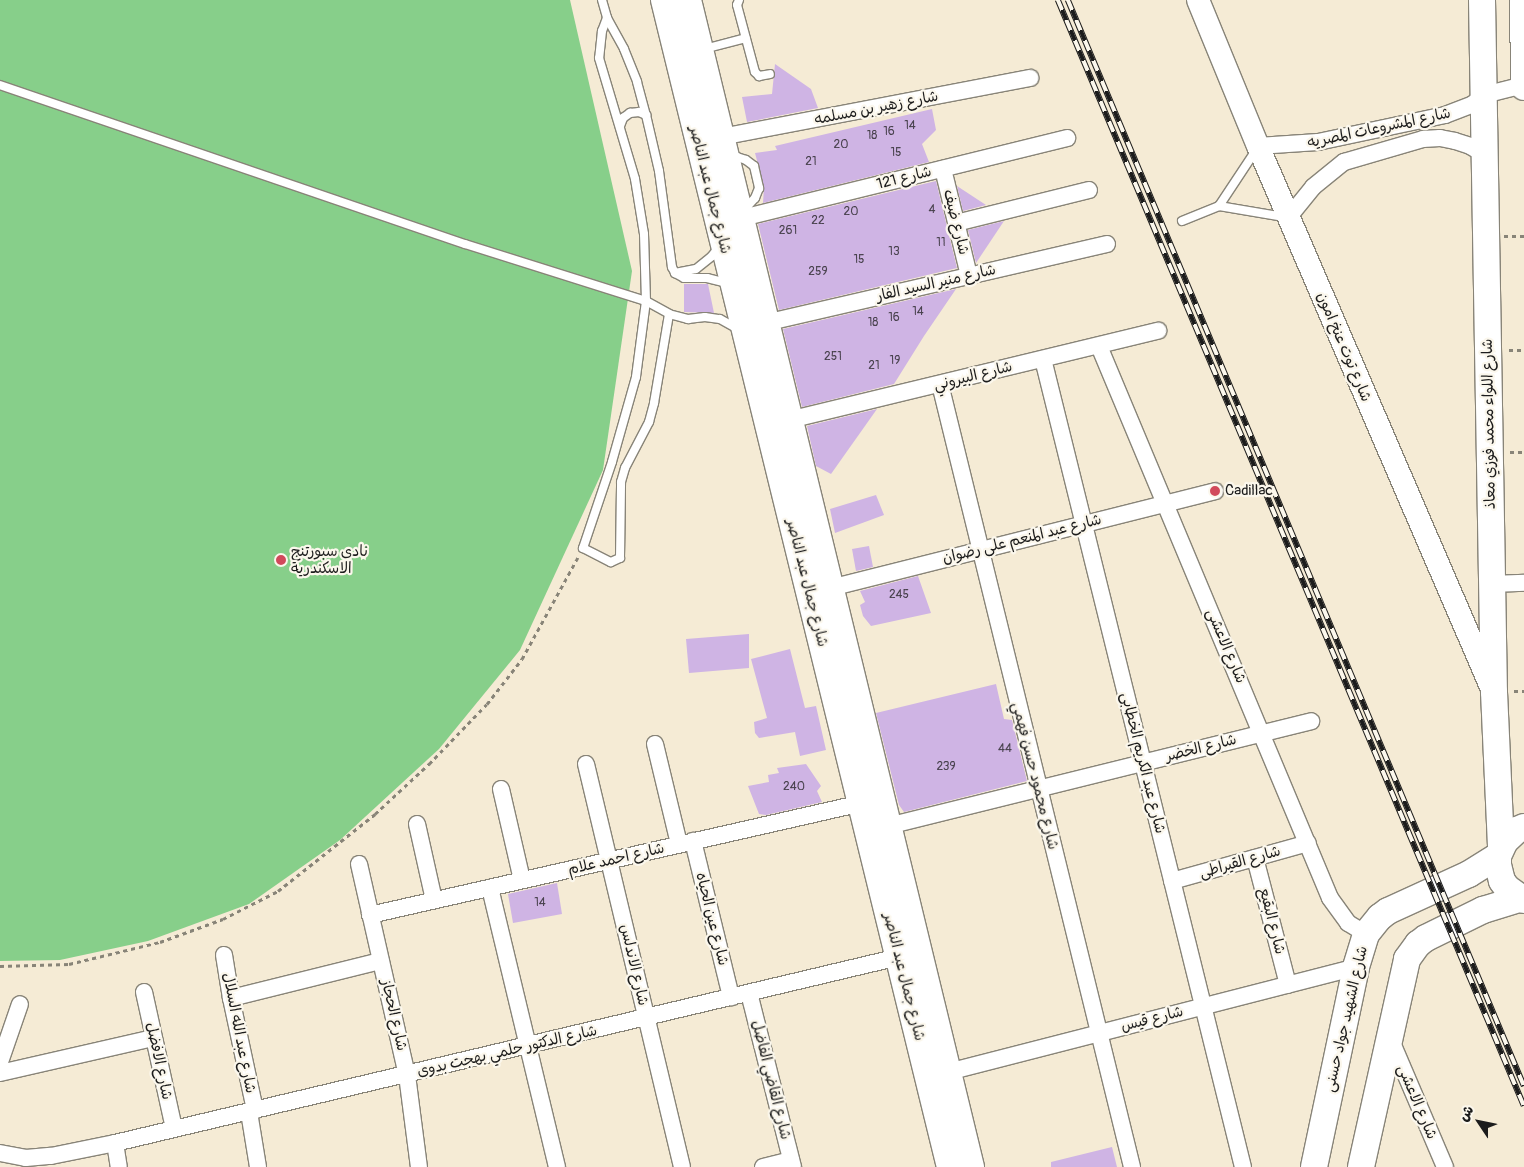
<!DOCTYPE html>
<html>
<head>
<meta charset="utf-8">
<style>
	body { margin:0 }
	#map { position:relative; width:1524px; height:1167px; overflow:hidden; background:#f5ebd5; font-family:Pangolin,"Playpen Sans Arabic",sans-serif }
	div>[style] { position:absolute }
	.green>* { inset:0; background:#87cf8a }
	.building>* { inset:0; background:#cfb4e4 }
	.path>* { height:3px; margin-top:-1.5px; transform-origin:0; background:repeating-linear-gradient(90deg,#888478 0 4px,transparent 0 8px) }
	.roads { filter:drop-shadow(1px 0 #888478) drop-shadow(-1px 0 #888478) drop-shadow(0 1px #888478) drop-shadow(0 -1px #888478) }
	.lane>* { height:8px; margin:-4px; padding:0 4px; transform-origin:4px; border-radius:4px; background:#fff }
	.street>* { height:16px; margin:-8px; padding:0 8px; transform-origin:8px; border-radius:8px; background:#fff }
	.secondary>* { height:22px; margin:-11px; padding:0 11px; transform-origin:11px; border-radius:11px; background:#fff }
	.primary>* { height:26px; margin:-13px; padding:0 13px; transform-origin:13px; border-radius:13px; background:#fff }
	.rail>* { height:5.5px; margin-top:-2.75px; transform-origin:0; background:repeating-linear-gradient(90deg,#fbf7ec 0 11px,#1c1c1c 0 22px); box-sizing:border-box; border-block:1px solid #1c1c1c }
	.dots>* { width:14px; height:14px; translate:-50% -50%; box-sizing:border-box; border:2px solid #fbf7ec; border-radius:50% }
	span { translate:-50% -50%; white-space:nowrap; text-align:center; line-height:1.15; -webkit-text-stroke:4.5px #fbf7ec; paint-order:stroke }
	.number-label { font-size:12px; color:#49424e }
	.number-label span { -webkit-text-stroke-width:0 }
	.street-label { font-size:15px; color:#1c1c1c }
	.poi-label { font-size:15px; color:#1c1c1c }
	.left { translate:0 -50%; text-align:left }
	.north { position:absolute; left:1454px; top:1097px; width:50px; height:50px; -webkit-text-stroke:4px #fbf7ec; paint-order:stroke; rotate:304deg; font-size:14px; font-weight:700; line-height:20px; text-align:center; color:#1c1c1c }
	.north::after { content:''; display:block; margin:auto; width:18px; height:22px; background:#1c1c1c; clip-path:polygon(50% 0,100% 100%,50% 72%,0 100%) }
</style>
</head>
<body>
<div id="map">
	<div class="green">
		<div style="clip-path:polygon(0 0,570px 0,632px 271px,603px 470px,520px 650px,439px 749px,340px 840px,249px 904px,148px 941px,60px 960px,0 961px)"></div>
	</div>
	<div class="building">
		<div style="clip-path:polygon(775px 64px,811px 89px,818px 108px,747px 122px,742px 97px,772px 94px)"></div>
		<div style="clip-path:polygon(932px 109px,936px 130px,922px 144px,929px 162px,763px 203px,764px 187px,755px 153px,777px 150px,775px 146px)"></div>
		<div style="clip-path:polygon(936px 181px,957px 268px,779px 310px,758px 224px)"></div>
		<div style="clip-path:polygon(957px 186px,986px 205px,963px 211px)"></div>
		<div style="clip-path:polygon(1004px 221px,976px 263px,968px 230px)"></div>
		<div style="clip-path:polygon(684px 284px,708px 284px,714px 313px,684px 312px)"></div>
		<div style="clip-path:polygon(956px 289px,924px 336px,894px 384px,802px 407px,783px 329px)"></div>
		<div style="clip-path:polygon(877px 409px,831px 474px,816px 466px,807px 426px)"></div>
		<div style="clip-path:polygon(876px 495px,884px 515px,835px 533px,830px 509px)"></div>
		<div style="clip-path:polygon(869px 546px,873px 567px,856px 571px,852px 549px)"></div>
		<div style="clip-path:polygon(918px 576px,931px 613px,871px 626px,863px 616px,860px 605px,865px 602px,860px 591px)"></div>
		<div style="clip-path:polygon(749px 634px,749px 668px,689px 673px,686px 639px)"></div>
		<div style="clip-path:polygon(790px 649px,805px 708px,816px 706px,826px 750px,800px 756px,795px 732px,759px 738px,755px 733px,754px 722px,767px 718px,751px 659px)"></div>
		<div style="clip-path:polygon(996px 684px,1004px 719px,1012px 720px,1027px 781px,904px 812px,899px 805px,876px 713px)"></div>
		<div style="clip-path:polygon(806px 764px,821px 786px,817px 791px,822px 802px,766px 815px,759px 814px,748px 786px,769px 782px,768px 775px,779px 773px,777px 768px)"></div>
		<div style="clip-path:polygon(557px 883px,562px 914px,513px 923px,508px 894px)"></div>
		<div style="clip-path:polygon(1112px 1147px,1117px 1167px,1051px 1167px,1051px 1162px)"></div>
	</div>
	<div class="path">
		<div style="left:1504px;top:236px;width:20px"></div>
		<div style="left:1509px;top:350px;width:15px"></div>
		<div style="left:1510px;top:452px;width:14px"></div>
		<div style="left:1514px;top:691px;width:10px"></div>
		<div style="left:0;top:966px;width:69px;rotate:-1.7deg"></div>
		<div style="left:69px;top:964px;width:94px;rotate:-13.6deg"></div>
		<div style="left:160px;top:942px;width:67px;rotate:-20.1deg"></div>
		<div style="left:223px;top:919px;width:62px;rotate:-27deg"></div>
		<div style="left:278px;top:891px;width:124px;rotate:-38.4deg"></div>
		<div style="left:375px;top:814px;width:74px;rotate:-42.8deg"></div>
		<div style="left:429px;top:764px;width:83px;rotate:-46deg"></div>
		<div style="left:487px;top:704px;width:57px;rotate:-52.1deg"></div>
		<div style="left:522px;top:659px;width:116px;rotate:-61.2deg"></div>
	</div>
	<div class="roads">
		<div class="lane">
			<div style="left:602px;top:0;width:19px;rotate:74deg"></div>
			<div style="left:607px;top:18px;width:35px;rotate:61deg"></div>
			<div style="left:624px;top:49px;width:35px;rotate:68deg"></div>
			<div style="left:637px;top:82px;width:34px;rotate:75deg"></div>
			<div style="left:646px;top:115px;width:57px;rotate:76.9deg"></div>
			<div style="left:659px;top:171px;width:97px;rotate:82.3deg"></div>
			<div style="left:672px;top:267px;width:7px;rotate:63deg"></div>
			<div style="left:675px;top:273px;width:10px;rotate:29deg"></div>
			<div style="left:684px;top:278px;width:23px"></div>
			<div style="left:707px;top:278px;width:21px;rotate:14deg"></div>
			<div style="left:739px;top:0;width:5px;rotate:112deg"></div>
			<div style="left:737px;top:5px;width:69px;rotate:75deg"></div>
			<div style="left:755px;top:72px;width:6px;rotate:45deg"></div>
			<div style="left:759px;top:76px;width:11px;rotate:-10deg"></div>
			<div style="left:607px;top:18px;width:14px;rotate:111deg"></div>
			<div style="left:602px;top:31px;width:27px;rotate:96deg"></div>
			<div style="left:599px;top:58px;width:126px;rotate:73.4deg"></div>
			<div style="left:635px;top:179px;width:56px;rotate:80.7deg"></div>
			<div style="left:644px;top:234px;width:67px;rotate:88.3deg"></div>
			<div style="left:646px;top:301px;width:77px;rotate:97.5deg"></div>
			<div style="left:636px;top:377px;width:88px;rotate:105.8deg"></div>
			<div style="left:612px;top:462px;width:91px;rotate:108.6deg"></div>
			<div style="left:583px;top:548px;width:31px;rotate:27deg"></div>
			<div style="left:611px;top:562px;width:10px;rotate:-24deg"></div>
			<div style="left:620px;top:558px;width:76px;rotate:-89.2deg"></div>
			<div style="left:621px;top:482px;width:15px;rotate:-74deg"></div>
			<div style="left:625px;top:468px;width:52px;rotate:-62.4deg"></div>
			<div style="left:649px;top:422px;width:20px;rotate:-75deg"></div>
			<div style="left:654px;top:403px;width:90px;rotate:-80.4deg"></div>
			<div style="left:704px;top:49px;width:43px;rotate:-14.7deg"></div>
			<div style="left:0;top:85px;width:491px;rotate:18.9deg"></div>
			<div style="left:465px;top:244px;width:190px;rotate:17.5deg"></div>
			<div style="left:646px;top:301px;width:26px;rotate:29deg"></div>
			<div style="left:669px;top:314px;width:20px;rotate:15deg"></div>
			<div style="left:688px;top:319px;width:17px;rotate:-7deg"></div>
			<div style="left:705px;top:317px;width:15px;rotate:8deg"></div>
			<div style="left:720px;top:319px;width:21px;rotate:29deg"></div>
			<div style="left:620px;top:126px;width:9px;rotate:-69deg"></div>
			<div style="left:623px;top:118px;width:9px;rotate:-36deg"></div>
			<div style="left:630px;top:113px;width:9px;rotate:-6deg"></div>
			<div style="left:639px;top:112px;width:8px;rotate:23deg"></div>
			<div style="left:730px;top:158px;width:7px;rotate:-8deg"></div>
			<div style="left:737px;top:157px;width:9px;rotate:18deg"></div>
			<div style="left:746px;top:160px;width:10px;rotate:37deg"></div>
			<div style="left:754px;top:166px;width:23px;rotate:77deg"></div>
			<div style="left:759px;top:188px;width:11px;rotate:112deg"></div>
			<div style="left:755px;top:198px;width:16px;rotate:133deg"></div>
			<div style="left:1219px;top:206px;width:67px;rotate:-56.5deg"></div>
			<div style="left:1182px;top:221px;width:40px;rotate:-22deg"></div>
			<div style="left:1219px;top:206px;width:66px;rotate:9.6deg"></div>
			<div style="left:675px;top:273px;width:21px;rotate:-11deg"></div>
			<div style="left:696px;top:269px;width:21px;rotate:-39deg"></div>
			<div style="left:712px;top:256px;width:11px;rotate:-52deg"></div>
		</div>
		<div class="street">
			<div style="left:721px;top:137px;width:315px;rotate:-10.8deg"></div>
			<div style="left:1258px;top:146px;width:60px;rotate:-3.8deg"></div>
			<div style="left:1318px;top:142px;width:130px;rotate:-12deg"></div>
			<div style="left:1445px;top:115px;width:30px;rotate:-21deg"></div>
			<div style="left:1473px;top:104px;width:14px;rotate:-39deg"></div>
			<div style="left:1484px;top:95px;width:41px;rotate:-14deg"></div>
			<div style="left:943px;top:169px;width:110px;rotate:76.3deg"></div>
			<div style="left:742px;top:218px;width:335px;rotate:-13.8deg"></div>
			<div style="left:1288px;top:218px;width:40px;rotate:-51deg"></div>
			<div style="left:1313px;top:187px;width:40px;rotate:-39deg"></div>
			<div style="left:1344px;top:162px;width:82px;rotate:-16.2deg"></div>
			<div style="left:1423px;top:139px;width:17px;rotate:-3deg"></div>
			<div style="left:1440px;top:138px;width:15px;rotate:11deg"></div>
			<div style="left:1455px;top:141px;width:16px;rotate:18deg"></div>
			<div style="left:1470px;top:146px;width:17px;rotate:31deg"></div>
			<div style="left:956px;top:223px;width:137px;rotate:-13.9deg"></div>
			<div style="left:765px;top:323px;width:351px;rotate:-13deg"></div>
			<div style="left:1099px;top:346px;width:598px;rotate:67.29deg"></div>
			<div style="left:1330px;top:898px;width:31px;rotate:54deg"></div>
			<div style="left:1348px;top:923px;width:21px;rotate:31deg"></div>
			<div style="left:1043px;top:359px;width:832px;rotate:76.1deg"></div>
			<div style="left:940px;top:384px;width:806px;rotate:76.22deg"></div>
			<div style="left:789px;top:420px;width:380px;rotate:-13.6deg"></div>
			<div style="left:1492px;top:584px;width:32px;rotate:-2deg"></div>
			<div style="left:830px;top:588px;width:397px;rotate:-14.1deg"></div>
			<div style="left:655px;top:744px;width:103px;rotate:76.5deg"></div>
			<div style="left:586px;top:764px;width:414px;rotate:76.6deg"></div>
			<div style="left:501px;top:789px;width:93px;rotate:77deg"></div>
			<div style="left:417px;top:824px;width:78px;rotate:77.4deg"></div>
			<div style="left:888px;top:826px;width:436px;rotate:-13.9deg"></div>
			<div style="left:693px;top:841px;width:161px;rotate:76.3deg"></div>
			<div style="left:1255px;top:858px;width:131px;rotate:75.4deg"></div>
			<div style="left:359px;top:864px;width:216px;rotate:77.2deg"></div>
			<div style="left:407px;top:1075px;width:93px;rotate:82.6deg"></div>
			<div style="left:1172px;top:881px;width:141px;rotate:-15.6deg"></div>
			<div style="left:490px;top:888px;width:287px;rotate:76.5deg"></div>
			<div style="left:370px;top:915px;width:505px;rotate:-12.82deg"></div>
			<div style="left:224px;top:955px;width:44px;rotate:80.8deg"></div>
			<div style="left:231px;top:998px;width:115px;rotate:77.9deg"></div>
			<div style="left:144px;top:992px;width:140px;rotate:77.6deg"></div>
			<div style="left:749px;top:993px;width:179px;rotate:75.8deg"></div>
			<div style="left:231px;top:998px;width:154px;rotate:-13.9deg"></div>
			<div style="left:1390px;top:1038px;width:140px;rotate:66.9deg"></div>
			<div style="left:0;top:1062px;width:61px;rotate:-71deg"></div>
			<div style="left:948px;top:1072px;width:421px;rotate:-14.4deg"></div>
			<div style="left:0;top:1073px;width:157px;rotate:-12.9deg"></div>
			<div style="left:249px;top:1112px;width:56px;rotate:80.7deg"></div>
			<div style="left:115px;top:1143px;width:24px;rotate:81deg"></div>
			<div style="left:0;top:1153px;width:26px;rotate:11deg"></div>
			<div style="left:26px;top:1158px;width:25px;rotate:-5deg"></div>
			<div style="left:51px;top:1156px;width:65px;rotate:-11.5deg"></div>
			<div style="left:115px;top:1143px;width:806px;rotate:-13.35deg"></div>
			<div style="left:763px;top:1167px;width:29px;rotate:-14deg"></div>
		</div>
		<div class="secondary">
			<div style="left:1198px;top:0;width:158px;rotate:67.7deg"></div>
			<div style="left:1258px;top:146px;width:591px;rotate:66.69deg"></div>
		</div>
		<div class="primary">
			<div style="left:664px;top:0;width:1202px;rotate:76.23deg"></div>
			<div style="left:688px;top:0;width:1201px;rotate:76.37deg"></div>
			<div style="left:1482px;top:0;width:692px;rotate:89.01deg"></div>
			<div style="left:1494px;top:692px;width:156px;rotate:87.4deg"></div>
			<div style="left:1523px;top:0;width:87px;rotate:89.3deg"></div>
			<div style="left:1524px;top:827px;width:8px;rotate:157deg"></div>
			<div style="left:1517px;top:830px;width:16px;rotate:137deg"></div>
			<div style="left:1505px;top:841px;width:17px;rotate:115deg"></div>
			<div style="left:1498px;top:856px;width:9px;rotate:90deg"></div>
			<div style="left:1498px;top:865px;width:16px;rotate:76deg"></div>
			<div style="left:1502px;top:881px;width:9px;rotate:54deg"></div>
			<div style="left:1507px;top:888px;width:21px;rotate:35deg"></div>
			<div style="left:1314px;top:1167px;width:204px;rotate:-78.1deg"></div>
			<div style="left:1356px;top:967px;width:34px;rotate:-73deg"></div>
			<div style="left:1366px;top:934px;width:22px;rotate:-51deg"></div>
			<div style="left:1380px;top:917px;width:10px;rotate:-37deg"></div>
			<div style="left:1388px;top:911px;width:89px;rotate:-24.6deg"></div>
			<div style="left:1469px;top:874px;width:34px;rotate:-32deg"></div>
			<div style="left:1361px;top:1167px;width:213px;rotate:-77.5deg"></div>
			<div style="left:1407px;top:959px;width:19px;rotate:-54deg"></div>
			<div style="left:1418px;top:944px;width:10px;rotate:-37deg"></div>
			<div style="left:1426px;top:938px;width:64px;rotate:-26.2deg"></div>
			<div style="left:1483px;top:910px;width:39px;rotate:-17deg"></div>
		</div>
	</div>
	<div class="rail">
		<div style="left:1058px;top:0;width:1200px;rotate:67.15deg"></div>
		<div style="left:1068px;top:0;width:1178px;rotate:67.22deg"></div>
	</div>
	<div class="dots">
		<div style="left:1215px;top:491px;background:#d1495b"></div>
		<div style="left:281px;top:560px;background:#d1495b"></div>
	</div>
	<div class="number-label">
		<span style="left:910px;top:126px">14</span>
		<span style="left:889px;top:132px">16</span>
		<span style="left:872px;top:136px">18</span>
		<span style="left:841px;top:145px">20</span>
		<span style="left:896px;top:153px">15</span>
		<span style="left:811px;top:162px">21</span>
		<span style="left:932px;top:210px">4</span>
		<span style="left:851px;top:212px">20</span>
		<span style="left:818px;top:221px">22</span>
		<span style="left:788px;top:231px">261</span>
		<span style="left:941px;top:243px">11</span>
		<span style="left:894px;top:252px">13</span>
		<span style="left:859px;top:260px">15</span>
		<span style="left:818px;top:272px">259</span>
		<span style="left:918px;top:312px">14</span>
		<span style="left:894px;top:318px">16</span>
		<span style="left:873px;top:323px">18</span>
		<span style="left:833px;top:357px">251</span>
		<span style="left:895px;top:361px">19</span>
		<span style="left:874px;top:366px">21</span>
		<span style="left:899px;top:595px">245</span>
		<span style="left:1005px;top:749px">44</span>
		<span style="left:946px;top:767px">239</span>
		<span style="left:794px;top:787px">240</span>
		<span style="left:540px;top:903px">14</span>
	</div>
	<div class="street-label">
		<span style="left:876px;top:108px;rotate:-11deg">شارع زهير بن مسلمه</span>
		<span style="left:1379px;top:128px;rotate:-12deg">شارع المشروعات المصريه</span>
		<span style="left:904px;top:178px;rotate:-14deg">شارع 121</span>
		<span style="left:710px;top:190px;rotate:76deg">شارع جمال عبد الناصر</span>
		<span style="left:956px;top:222px;rotate:76deg">شارع ضيف</span>
		<span style="left:936px;top:283px;rotate:-13deg">شارع منير السيد الفار</span>
		<span style="left:1344px;top:347px;rotate:67deg">شارع توت عنخ امون</span>
		<span style="left:973px;top:376px;rotate:-14deg">شارع البيروني</span>
		<span style="left:1489px;top:424px;rotate:-91deg">شارع اللواء محمد فوزي معاذ</span>
		<span style="left:1022px;top:539px;rotate:-14deg">شارع عبد المنعم على رضوان</span>
		<span style="left:807px;top:583px;rotate:76deg">شارع جمال عبد الناصر</span>
		<span style="left:1226px;top:646px;rotate:67deg">شارع الاعشى</span>
		<span style="left:1201px;top:748px;rotate:-14deg">شارع الخضر</span>
		<span style="left:1143px;top:763px;rotate:76deg">شارع عبد الكريم الخطابى</span>
		<span style="left:1035px;top:776px;rotate:76deg">شارع محمود حسن فهمي</span>
		<span style="left:616px;top:859px;rotate:-13deg">شارع احمد علام</span>
		<span style="left:1240px;top:862px;rotate:-16deg">شارع القيراطى</span>
		<span style="left:712px;top:919px;rotate:76deg">شارع عين الحياه</span>
		<span style="left:1272px;top:921px;rotate:76deg">شارع البقيع</span>
		<span style="left:634px;top:965px;rotate:77deg">شارع الاندلس</span>
		<span style="left:904px;top:977px;rotate:76deg">شارع جمال عبد الناصر</span>
		<span style="left:394px;top:1015px;rotate:77deg">شارع الحجاز</span>
		<span style="left:1152px;top:1019px;rotate:-14deg">شارع قيس</span>
		<span style="left:1346px;top:1019px;rotate:-77deg">شارع الشهيد جواد حسنى</span>
		<span style="left:239px;top:1033px;rotate:79deg">شارع عبد الله السلال</span>
		<span style="left:507px;top:1051px;rotate:-13deg">شارع الدكتور حلمي بهجت بدوى</span>
		<span style="left:159px;top:1061px;rotate:78deg">شارع الافضل</span>
		<span style="left:771px;top:1080px;rotate:76deg">شارع القاضي الفاضل</span>
		<span style="left:1417px;top:1102px;rotate:67deg">شارع الاعشى</span>
	</div>
	<div class="poi-label">
		<span class="left" style="left:1225px;top:491px">Cadillac</span>
		<span class="left" style="left:291px;top:560px">نادي سبورتنج<br>الاسكندرية</span>
	</div>
	<div class="north">ش</div>
</div>
</body>
</html>
